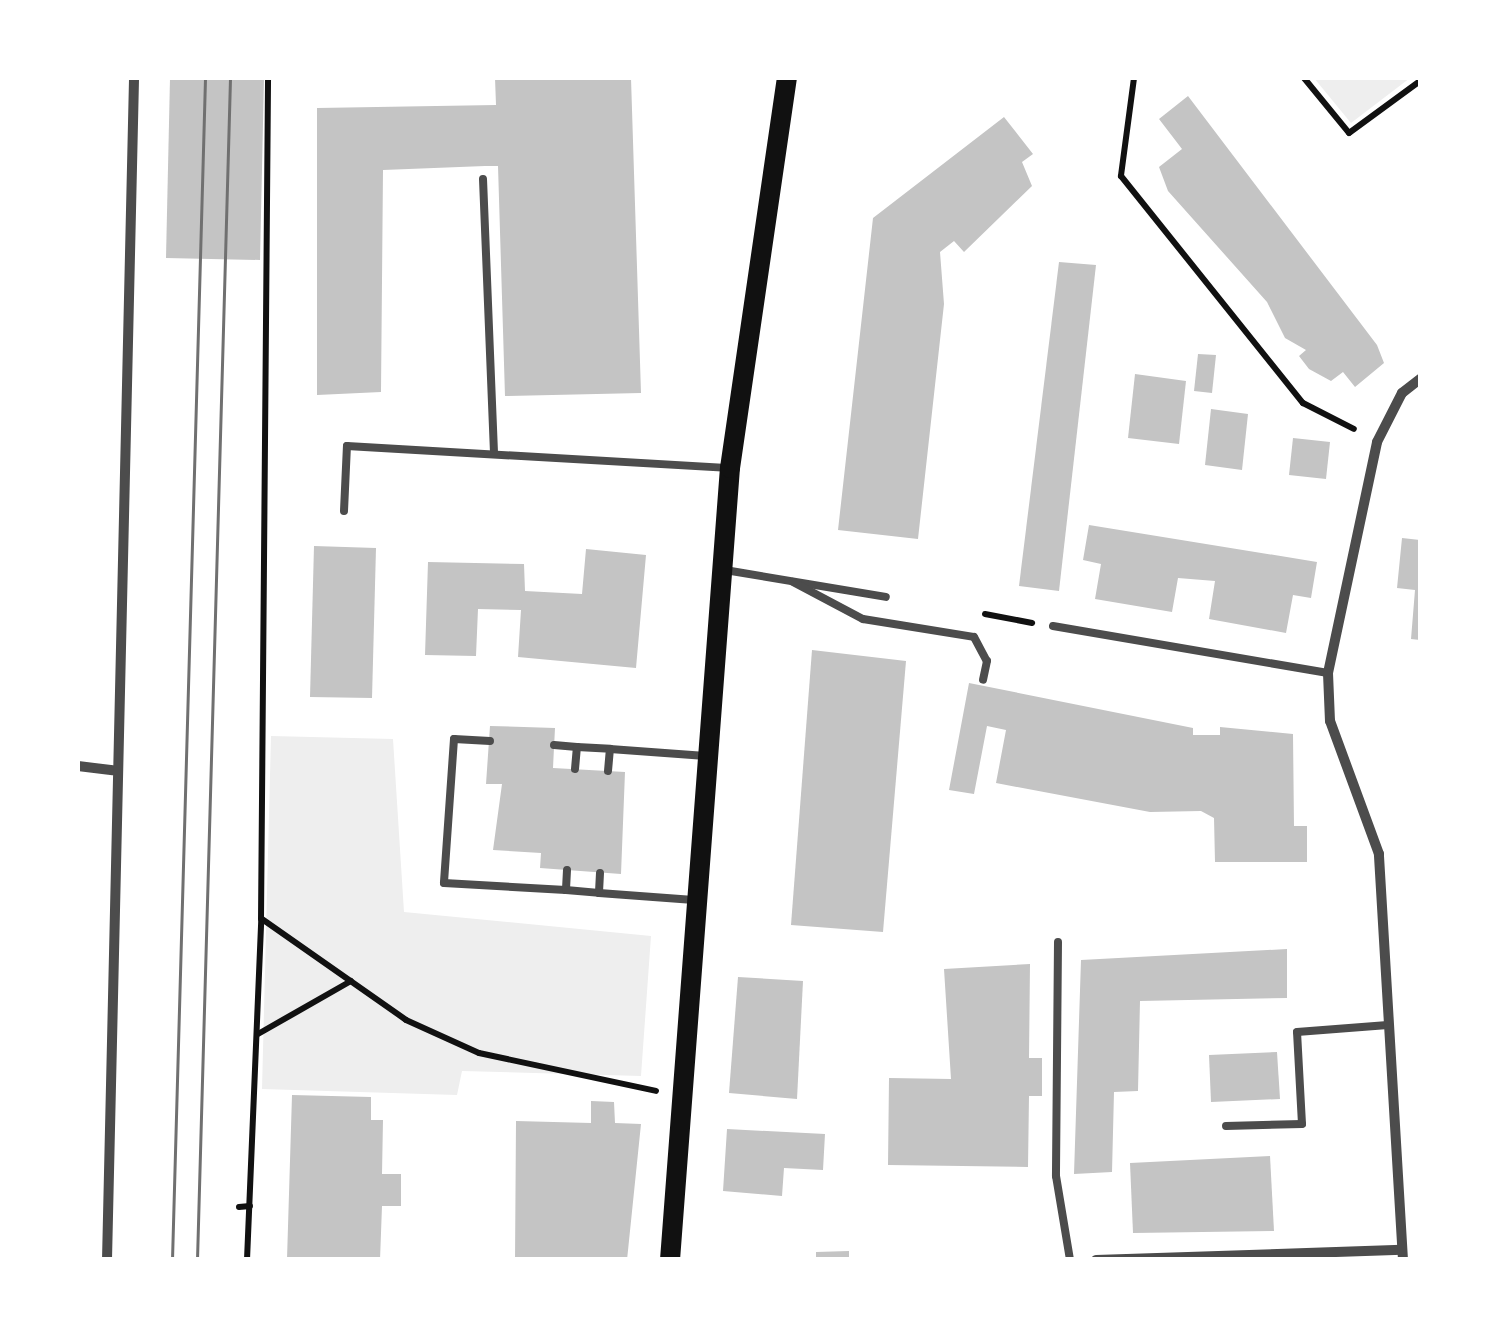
<!DOCTYPE html>
<html>
<head>
<meta charset="utf-8">
<style>
	body { margin:0 }
	#map { position:relative; width:1498px; height:1337px; overflow:hidden; background:#fff; font-family:"Nunito Sans",sans-serif }
	div>[style] { position:absolute }
	.green>* { inset:0; background:#eee }
	.building>* { inset:0; background:#c4c4c4 }
	.path>* { height:6px; margin:-3px; padding:0 3px; transform-origin:3px; border-radius:3px; background:#111 }
	.service>* { height:8px; margin:-4px; padding:0 4px; transform-origin:4px; border-radius:4px; background:#4c4c4c }
	.minor>* { height:10px; margin:-5px; padding:0 5px; transform-origin:5px; border-radius:5px; background:#4c4c4c }
	.secondary>* { height:20px; margin:-10px; padding:0 10px; transform-origin:10px; border-radius:10px; background:#111 }
	.tram>* { height:2.5px; margin:-1.25px; padding:0 1.25px; transform-origin:1.25px; border-radius:1.25px; background:#707070 }
	span { translate:-50% -50%; white-space:nowrap; text-align:center; line-height:1.15; -webkit-text-stroke:8px #fff; paint-order:stroke }
	.frame { position:absolute; inset:0; border:80px solid #fff; pointer-events:none }
</style>
</head>
<body>
<div id="map">
	<div class="green">
		<div style="clip-path:polygon(1314px 78px,1410px 78px,1351px 123px)"></div>
		<div style="clip-path:polygon(271px 736px,393px 739px,404px 912px,651px 936px,641px 1076px,462px 1071px,457px 1095px,262px 1089px)"></div>
	</div>
	<div class="building">
		<div style="clip-path:polygon(170px 78px,264px 78px,260px 260px,166px 258px)"></div>
		<div style="clip-path:polygon(495px 78px,631px 78px,641px 393px,505px 396px,498px 166px,485px 166px,383px 170px,381px 392px,317px 395px,317px 108px,496px 105px)"></div>
		<div style="clip-path:polygon(1188px 96px,1377px 345px,1384px 363px,1355px 387px,1343px 372px,1331px 381px,1309px 369px,1299px 356px,1306px 350px,1285px 338px,1267px 302px,1168px 191px,1159px 167px,1182px 149px,1159px 119px)"></div>
		<div style="clip-path:polygon(1004px 117px,1033px 154px,1022px 162px,1032px 186px,964px 252px,954px 241px,940px 252px,944px 304px,918px 539px,838px 530px,873px 218px)"></div>
		<div style="clip-path:polygon(1059px 262px,1096px 265px,1059px 591px,1019px 586px)"></div>
		<div style="clip-path:polygon(1198px 354px,1216px 355px,1212px 393px,1194px 391px)"></div>
		<div style="clip-path:polygon(1135px 374px,1186px 381px,1179px 444px,1128px 438px)"></div>
		<div style="clip-path:polygon(1211px 409px,1248px 414px,1242px 470px,1205px 465px)"></div>
		<div style="clip-path:polygon(1293px 438px,1330px 442px,1326px 479px,1289px 475px)"></div>
		<div style="clip-path:polygon(1089px 525px,1317px 562px,1311px 598px,1293px 595px,1286px 633px,1209px 619px,1215px 581px,1178px 578px,1172px 612px,1095px 599px,1101px 564px,1083px 560px)"></div>
		<div style="clip-path:polygon(1402px 538px,1420px 540px,1420px 640px,1411px 639px,1415px 590px,1397px 588px)"></div>
		<div style="clip-path:polygon(314px 546px,376px 548px,372px 698px,310px 697px)"></div>
		<div style="clip-path:polygon(586px 549px,646px 555px,636px 668px,518px 657px,521px 610px,478px 609px,476px 656px,425px 655px,428px 562px,524px 564px,525px 591px,582px 594px)"></div>
		<div style="clip-path:polygon(812px 650px,906px 661px,883px 932px,791px 925px)"></div>
		<div style="clip-path:polygon(969px 683px,1193px 728px,1193px 735px,1220px 735px,1220px 727px,1293px 734px,1294px 826px,1307px 826px,1307px 862px,1215px 862px,1214px 818px,1201px 811px,1150px 812px,996px 783px,1006px 730px,987px 726px,974px 794px,949px 790px)"></div>
		<div style="clip-path:polygon(490px 726px,555px 728px,553px 768px,625px 772px,621px 874px,540px 868px,541px 853px,493px 850px,502px 784px,486px 784px)"></div>
		<div style="clip-path:polygon(1287px 949px,1287px 998px,1140px 1001px,1138px 1091px,1114px 1092px,1112px 1172px,1074px 1174px,1081px 960px)"></div>
		<div style="clip-path:polygon(1030px 964px,1029px 1058px,1042px 1058px,1042px 1096px,1029px 1096px,1028px 1167px,888px 1165px,889px 1078px,951px 1079px,944px 969px)"></div>
		<div style="clip-path:polygon(738px 977px,803px 981px,797px 1099px,729px 1093px)"></div>
		<div style="clip-path:polygon(1277px 1052px,1280px 1099px,1211px 1102px,1209px 1055px)"></div>
		<div style="clip-path:polygon(292px 1095px,371px 1097px,371px 1120px,383px 1120px,382px 1174px,401px 1174px,401px 1206px,382px 1206px,380px 1260px,287px 1259px)"></div>
		<div style="clip-path:polygon(591px 1101px,614px 1102px,615px 1123px,641px 1124px,627px 1260px,515px 1260px,516px 1121px,591px 1123px)"></div>
		<div style="clip-path:polygon(727px 1129px,825px 1134px,823px 1170px,784px 1168px,782px 1196px,723px 1191px)"></div>
		<div style="clip-path:polygon(1270px 1156px,1274px 1231px,1133px 1233px,1130px 1163px)"></div>
		<div style="clip-path:polygon(849px 1251px,849px 1260px,816px 1260px,816px 1252px)"></div>
	</div>
	<div class="path">
		<div style="left:1134px;top:78px;width:99px;rotate:97.6deg"></div>
		<div style="left:1121px;top:176px;width:291px;rotate:51.3deg"></div>
		<div style="left:1303px;top:403px;width:57px;rotate:27deg"></div>
		<div style="left:1304px;top:78px;width:71px;rotate:50.7deg"></div>
		<div style="left:1349px;top:133px;width:88px;rotate:-36.2deg"></div>
		<div style="left:985px;top:614px;width:48px;rotate:10.8deg"></div>
		<div style="left:262px;top:919px;width:176px;rotate:35deg"></div>
		<div style="left:406px;top:1020px;width:80px;rotate:24.3deg"></div>
		<div style="left:479px;top:1053px;width:181px;rotate:12.1deg"></div>
		<div style="left:258px;top:1034px;width:107px;rotate:-29.7deg"></div>
		<div style="left:239px;top:1207px;width:11px;rotate:-5deg"></div>
		<div style="left:247px;top:1260px;width:341px;rotate:-87.6deg"></div>
		<div style="left:261px;top:919px;width:841px;rotate:-89.52deg"></div>
	</div>
	<div class="service">
		<div style="left:483px;top:179px;width:275px;rotate:87.7deg"></div>
		<div style="left:344px;top:511px;width:65px;rotate:-87.4deg"></div>
		<div style="left:347px;top:446px;width:380px;rotate:3.3deg"></div>
		<div style="left:725px;top:570px;width:163px;rotate:9.5deg"></div>
		<div style="left:793px;top:582px;width:79px;rotate:27.9deg"></div>
		<div style="left:863px;top:619px;width:112px;rotate:9.2deg"></div>
		<div style="left:974px;top:637px;width:27px;rotate:62deg"></div>
		<div style="left:987px;top:661px;width:19px;rotate:102deg"></div>
		<div style="left:1053px;top:626px;width:279px;rotate:9.7deg"></div>
		<div style="left:490px;top:741px;width:36px;rotate:-177deg"></div>
		<div style="left:454px;top:739px;width:144px;rotate:94deg"></div>
		<div style="left:444px;top:883px;width:122px;rotate:3.3deg"></div>
		<div style="left:554px;top:745px;width:23px;rotate:5deg"></div>
		<div style="left:575px;top:769px;width:22px;rotate:-85deg"></div>
		<div style="left:577px;top:747px;width:33px;rotate:3deg"></div>
		<div style="left:608px;top:771px;width:22px;rotate:-85deg"></div>
		<div style="left:610px;top:749px;width:96px;rotate:4.2deg"></div>
		<div style="left:567px;top:870px;width:20px;rotate:93deg"></div>
		<div style="left:566px;top:890px;width:33px;rotate:5deg"></div>
		<div style="left:600px;top:873px;width:20px;rotate:93deg"></div>
		<div style="left:599px;top:893px;width:95px;rotate:4.2deg"></div>
		<div style="left:1058px;top:942px;width:234px;rotate:90.5deg"></div>
		<div style="left:1056px;top:1176px;width:85px;rotate:80.5deg"></div>
		<div style="left:1226px;top:1126px;width:76px;rotate:-1.5deg"></div>
		<div style="left:1302px;top:1124px;width:92px;rotate:-93.1deg"></div>
		<div style="left:1297px;top:1032px;width:91px;rotate:-4.4deg"></div>
	</div>
	<div class="minor">
		<div style="left:78px;top:766px;width:35px;rotate:7deg"></div>
		<div style="left:107px;top:1260px;width:1182px;rotate:-88.69deg"></div>
		<div style="left:1096px;top:1260px;width:306px;rotate:-1.9deg"></div>
		<div style="left:1403px;top:1260px;width:407px;rotate:-93.4deg"></div>
		<div style="left:1379px;top:854px;width:142px;rotate:-110.2deg"></div>
		<div style="left:1330px;top:721px;width:48px;rotate:-92.4deg"></div>
		<div style="left:1328px;top:673px;width:236px;rotate:-78deg"></div>
		<div style="left:1377px;top:442px;width:55px;rotate:-63deg"></div>
		<div style="left:1402px;top:393px;width:23px;rotate:-38deg"></div>
	</div>
	<div class="secondary">
		<div style="left:670px;top:1260px;width:794px;rotate:-85.67deg"></div>
		<div style="left:730px;top:468px;width:394px;rotate:-81.7deg"></div>
	</div>
	<div class="tram">
		<div style="left:172px;top:1260px;width:1182px;rotate:-88.4deg"></div>
		<div style="left:197px;top:1260px;width:1182px;rotate:-88.4deg"></div>
	</div>
	<div class="frame"></div>
</div>
</body>
</html>
